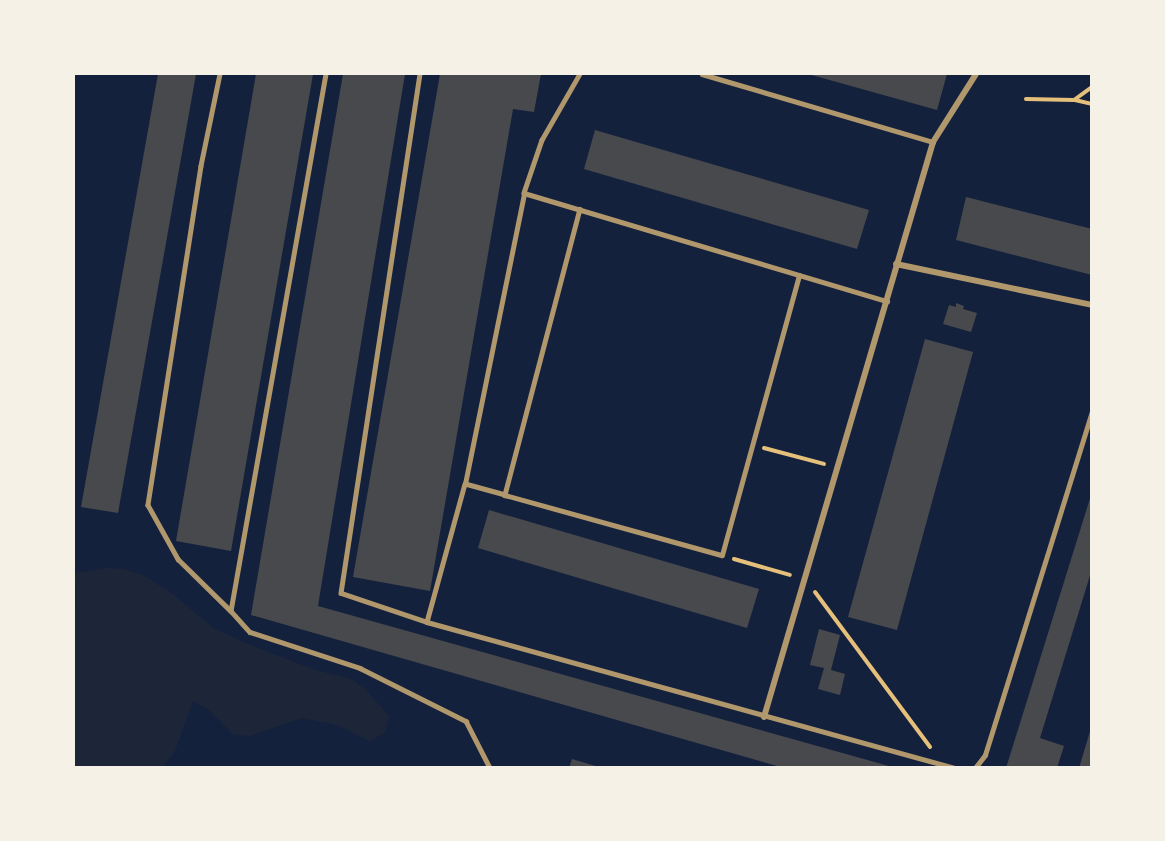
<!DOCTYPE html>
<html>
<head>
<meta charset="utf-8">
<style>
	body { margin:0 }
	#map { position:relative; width:1165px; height:841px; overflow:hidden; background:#14213d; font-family:Helvetica,sans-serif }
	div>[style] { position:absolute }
	.green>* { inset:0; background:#1d2539 }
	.building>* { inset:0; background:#48494c }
	.path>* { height:4px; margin:-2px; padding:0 2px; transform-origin:2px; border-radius:2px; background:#e5c07b }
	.service>* { height:4.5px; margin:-2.25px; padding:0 2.25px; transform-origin:2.25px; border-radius:2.25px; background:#b1986c }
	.minor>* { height:6px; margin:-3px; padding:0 3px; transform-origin:3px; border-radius:3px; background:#b1986c }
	span { translate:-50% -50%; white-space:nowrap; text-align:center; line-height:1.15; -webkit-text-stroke:5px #f6f1e7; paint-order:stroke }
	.frame { position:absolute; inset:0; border:75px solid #f6f1e7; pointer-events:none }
</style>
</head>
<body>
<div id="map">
	<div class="green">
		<div style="clip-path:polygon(107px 568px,124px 569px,143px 575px,173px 594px,213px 628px,246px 643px,315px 670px,351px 679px,365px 689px,389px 716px,385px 733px,369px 741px,338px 725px,302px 718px,250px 736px,234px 735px,209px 710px,193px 701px,175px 751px,163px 767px,74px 767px,74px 632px,76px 592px,74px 573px)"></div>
	</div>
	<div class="building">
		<div style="clip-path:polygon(158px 74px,196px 74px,118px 513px,81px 507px)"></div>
		<div style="clip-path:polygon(256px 74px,313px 74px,231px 551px,176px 541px)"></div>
		<div style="clip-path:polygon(343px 74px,405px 74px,318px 606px,896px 768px,784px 768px,251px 615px)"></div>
		<div style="clip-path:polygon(440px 74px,541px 74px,534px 112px,513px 109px,430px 591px,353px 577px)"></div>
		<div style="clip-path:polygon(808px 74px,947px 74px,937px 110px)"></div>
		<div style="clip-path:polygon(595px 130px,869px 210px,857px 249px,584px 169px)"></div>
		<div style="clip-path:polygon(966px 197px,1092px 229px,1092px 275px,956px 240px)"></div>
		<div style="clip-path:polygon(956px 303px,964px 306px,963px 309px,977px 313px,971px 332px,943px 324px,949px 305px,956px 307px)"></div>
		<div style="clip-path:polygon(925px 339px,973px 352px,897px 630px,848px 617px)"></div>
		<div style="clip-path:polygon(1092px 492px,1092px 569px,1040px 738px,1064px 746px,1057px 768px,1006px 768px)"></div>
		<div style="clip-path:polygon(489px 510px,759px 589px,747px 628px,478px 548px)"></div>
		<div style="clip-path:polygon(819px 629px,840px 635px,831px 670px,845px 674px,840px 695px,818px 689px,824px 668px,810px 665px)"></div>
		<div style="clip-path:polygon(1091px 728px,1092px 768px,1079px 768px)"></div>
		<div style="clip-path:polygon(572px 759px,599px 767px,599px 768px,569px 768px)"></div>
	</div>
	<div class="path">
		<div style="left:1026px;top:99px;width:48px;rotate:1.2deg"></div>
		<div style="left:1074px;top:100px;width:22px;rotate:-36deg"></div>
		<div style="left:1075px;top:100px;width:17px;rotate:13deg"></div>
		<div style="left:764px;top:448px;width:62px;rotate:14.9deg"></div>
		<div style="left:734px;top:559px;width:58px;rotate:15.9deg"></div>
		<div style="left:815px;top:592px;width:193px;rotate:53.4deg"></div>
	</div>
	<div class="service">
		<div style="left:220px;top:74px;width:94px;rotate:101.7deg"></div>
		<div style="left:201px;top:166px;width:343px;rotate:98.9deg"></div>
		<div style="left:148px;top:505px;width:62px;rotate:60.9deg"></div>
		<div style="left:178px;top:559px;width:74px;rotate:44.5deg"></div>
		<div style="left:326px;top:74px;width:545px;rotate:100.03deg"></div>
		<div style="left:231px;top:611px;width:28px;rotate:48deg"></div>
		<div style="left:250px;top:632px;width:116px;rotate:18.1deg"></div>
		<div style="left:360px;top:668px;width:119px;rotate:26.6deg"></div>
		<div style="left:466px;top:721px;width:53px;rotate:62.9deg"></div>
		<div style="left:420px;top:74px;width:525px;rotate:98.65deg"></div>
		<div style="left:341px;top:593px;width:91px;rotate:18.6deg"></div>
		<div style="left:580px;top:74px;width:76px;rotate:119.9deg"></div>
		<div style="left:542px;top:140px;width:56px;rotate:108.8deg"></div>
		<div style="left:524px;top:193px;width:379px;rotate:16.6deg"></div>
		<div style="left:702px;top:74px;width:241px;rotate:16.4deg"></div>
		<div style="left:580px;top:209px;width:296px;rotate:104.7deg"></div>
		<div style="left:505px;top:495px;width:225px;rotate:15.5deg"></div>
		<div style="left:722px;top:555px;width:290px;rotate:-74.6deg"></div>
		<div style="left:465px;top:484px;width:297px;rotate:-78.5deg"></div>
		<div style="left:505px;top:495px;width:41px;rotate:-164.6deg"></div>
		<div style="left:465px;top:484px;width:143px;rotate:105.4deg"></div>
		<div style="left:427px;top:622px;width:548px;rotate:15.46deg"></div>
		<div style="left:975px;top:768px;width:16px;rotate:-52deg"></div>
		<div style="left:985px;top:755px;width:359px;rotate:-72.7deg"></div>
	</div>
	<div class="minor">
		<div style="left:896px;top:264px;width:200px;rotate:11.8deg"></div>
		<div style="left:764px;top:717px;width:599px;rotate:-73.62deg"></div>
		<div style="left:933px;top:142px;width:80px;rotate:-57.7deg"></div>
	</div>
	<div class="frame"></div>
</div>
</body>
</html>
